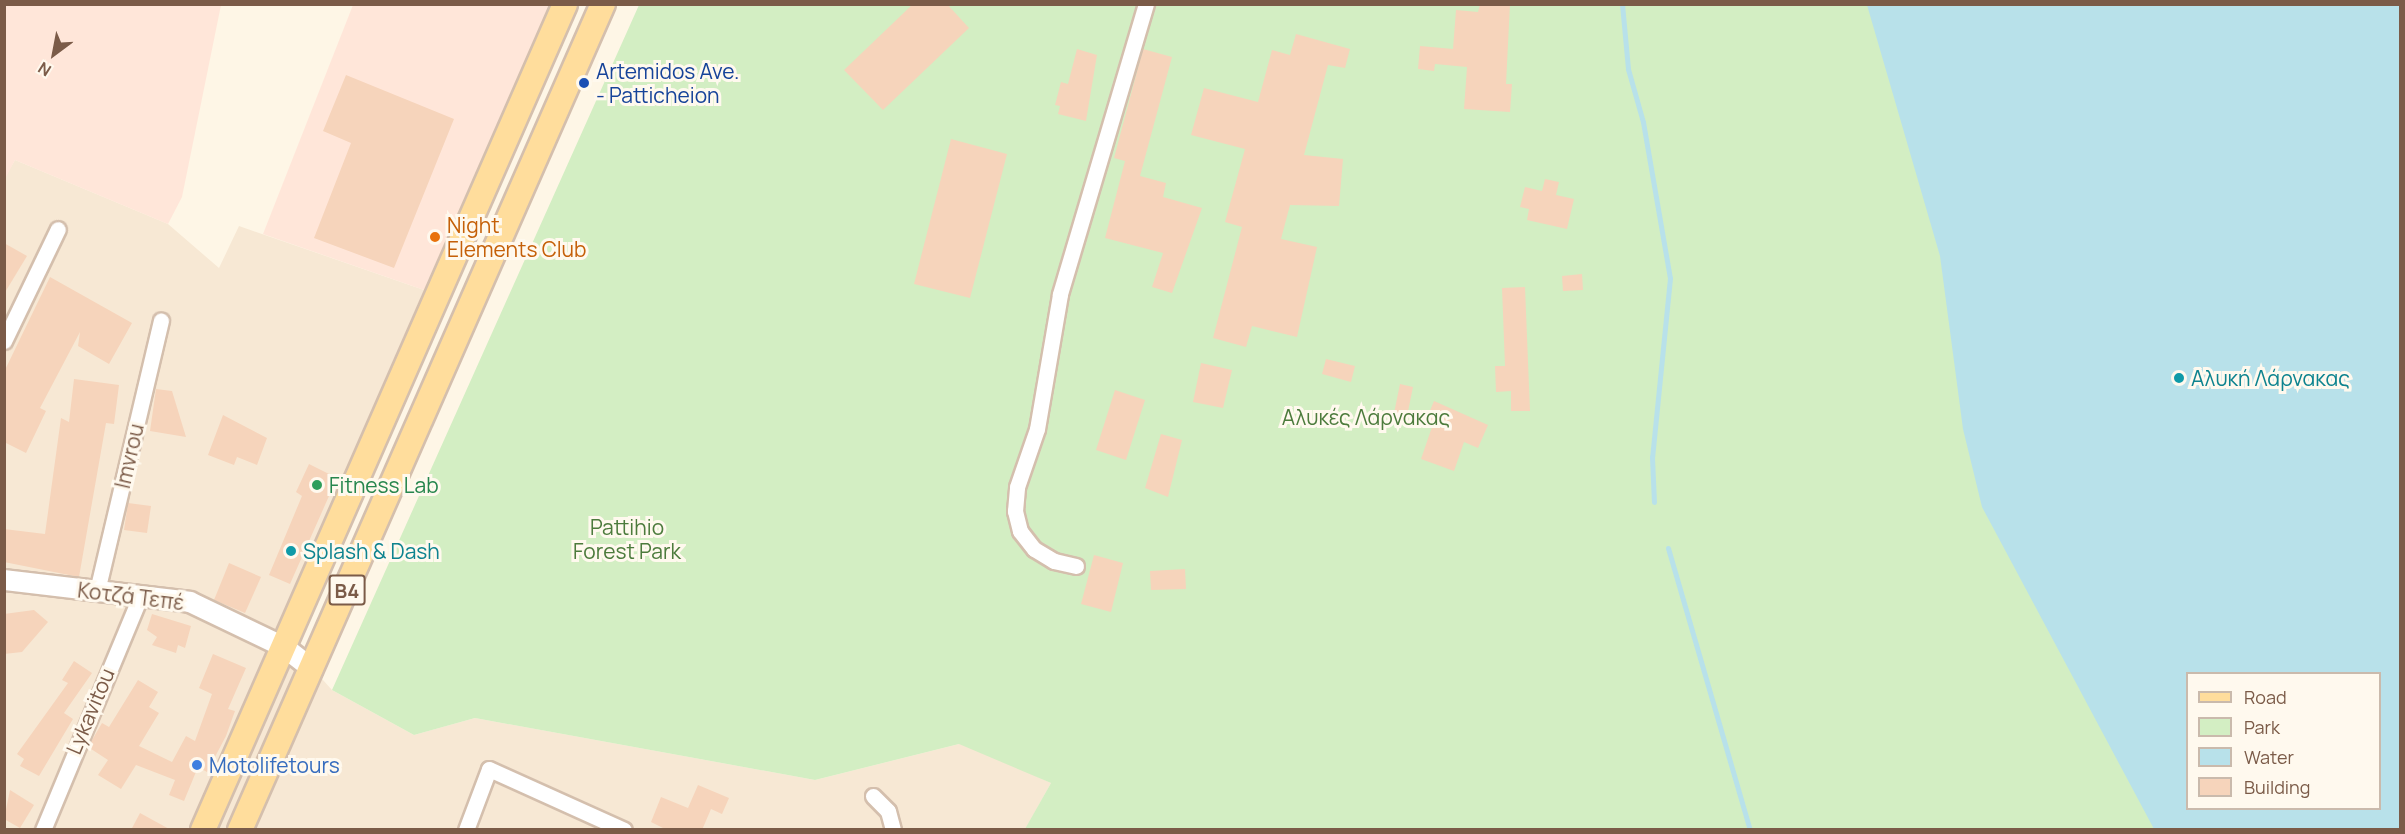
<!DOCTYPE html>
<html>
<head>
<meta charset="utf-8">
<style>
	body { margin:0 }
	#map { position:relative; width:2405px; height:834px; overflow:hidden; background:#fef6e6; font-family:Manrope,sans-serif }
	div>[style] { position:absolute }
	.residential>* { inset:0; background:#f7e8d4 }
	.commercial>* { inset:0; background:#ffe6d9 }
	.green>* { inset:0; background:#d3eec3 }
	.water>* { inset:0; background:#b8e1ea }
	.stream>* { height:5px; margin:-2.5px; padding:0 2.5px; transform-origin:2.5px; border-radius:2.5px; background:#b8e1ea }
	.building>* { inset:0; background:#f6d4bb }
	.roads { filter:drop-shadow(2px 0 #d4bfad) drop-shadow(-2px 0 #d4bfad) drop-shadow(0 2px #d4bfad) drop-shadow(0 -2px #d4bfad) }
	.minor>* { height:15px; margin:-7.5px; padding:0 7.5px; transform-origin:7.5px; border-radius:7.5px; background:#fff }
	.tertiary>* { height:20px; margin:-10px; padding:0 10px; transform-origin:10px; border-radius:10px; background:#fff }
	.primary>* { height:24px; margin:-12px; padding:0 12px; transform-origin:12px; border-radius:12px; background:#ffdd9c }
	.dots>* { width:16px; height:16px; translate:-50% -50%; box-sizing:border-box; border:3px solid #fff9ee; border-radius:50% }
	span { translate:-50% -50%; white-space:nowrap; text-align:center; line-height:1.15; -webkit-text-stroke:6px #fff9ee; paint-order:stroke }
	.shield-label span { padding:2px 4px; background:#fff9ee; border:2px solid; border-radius:4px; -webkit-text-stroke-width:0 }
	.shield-label { font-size:20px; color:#7b5b48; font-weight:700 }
	.transit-label { font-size:21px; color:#164399 }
	.left { translate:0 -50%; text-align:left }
	.food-label { font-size:21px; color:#c56008 }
	.culture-label { font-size:21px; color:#0d838f }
	.park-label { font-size:21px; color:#4c7b3c }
	.street-label { font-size:21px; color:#7b5b48 }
	.leisure-label { font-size:21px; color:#27864d }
	.shop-label { font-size:21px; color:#366cbe }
	.frame { position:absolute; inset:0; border:6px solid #7b5b48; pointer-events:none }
	.legend { position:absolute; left:2186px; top:672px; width:195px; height:138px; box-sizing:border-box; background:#fff9ee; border:2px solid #cabaac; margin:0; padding:8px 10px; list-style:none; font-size:18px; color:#7b5b48 }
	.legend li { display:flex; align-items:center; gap:12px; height:30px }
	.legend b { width:30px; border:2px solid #cabaac }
	.north { position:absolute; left:24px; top:24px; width:60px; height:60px; -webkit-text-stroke:4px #fff9ee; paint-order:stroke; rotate:212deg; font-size:16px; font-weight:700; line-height:24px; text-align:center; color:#7b5b48 }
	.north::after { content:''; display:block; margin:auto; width:21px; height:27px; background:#7b5b48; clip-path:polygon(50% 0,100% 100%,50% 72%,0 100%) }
</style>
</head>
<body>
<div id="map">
	<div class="residential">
		<div style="clip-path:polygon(15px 160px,168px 224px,219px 268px,239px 226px,424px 290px,277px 629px,332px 690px,414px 735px,475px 718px,815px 780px,963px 743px,1051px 783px,1025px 830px,5px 830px,4px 179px)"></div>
	</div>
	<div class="commercial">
		<div style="clip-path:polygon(5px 4px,221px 5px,182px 197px,168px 224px,15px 160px,5px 179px)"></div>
		<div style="clip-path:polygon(353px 5px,550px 5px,424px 290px,263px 234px)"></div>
	</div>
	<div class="green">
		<div style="clip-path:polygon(evenodd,639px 5px,2400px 5px,2400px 829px,1025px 829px,1051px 783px,959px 744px,815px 780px,475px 718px,414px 735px,332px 690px,639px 5px,2188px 674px,2380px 674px,2380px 808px,2188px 808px,2188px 674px)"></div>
	</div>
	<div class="water">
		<div style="clip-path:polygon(evenodd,1867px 5px,2400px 5px,2400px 829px,2154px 829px,1982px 507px,1963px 429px,1940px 256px,1867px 5px,2188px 674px,2380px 674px,2380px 808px,2188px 808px,2188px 674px)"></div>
	</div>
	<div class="stream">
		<div style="left:1622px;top:4px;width:65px;rotate:84.7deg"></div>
		<div style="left:1628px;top:69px;width:55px;rotate:74.2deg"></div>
		<div style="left:1643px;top:122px;width:158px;rotate:80.2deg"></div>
		<div style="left:1670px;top:278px;width:180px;rotate:95.7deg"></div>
		<div style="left:1652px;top:457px;width:45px;rotate:87.5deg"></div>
		<div style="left:1668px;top:548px;width:294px;rotate:73.8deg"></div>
	</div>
	<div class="building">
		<div style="clip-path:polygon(913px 4px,947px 4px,969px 28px,883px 110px,844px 70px)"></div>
		<div style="clip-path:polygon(1480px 4px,1510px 4px,1506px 84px,1512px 84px,1510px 112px,1464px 109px,1467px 67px,1435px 64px,1434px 71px,1418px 69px,1420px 46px,1453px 49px,1456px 10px,1478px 12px)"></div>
		<div style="clip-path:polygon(1296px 34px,1350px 49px,1345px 68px,1328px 65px,1304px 155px,1343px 159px,1339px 206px,1290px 205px,1281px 239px,1317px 247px,1297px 337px,1252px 326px,1246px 347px,1213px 338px,1242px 227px,1225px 222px,1245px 149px,1191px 135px,1204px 88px,1258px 102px,1272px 50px,1290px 55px)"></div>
		<div style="clip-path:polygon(1077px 49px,1097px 55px,1086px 121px,1058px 114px,1060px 106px,1055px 105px,1061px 82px,1068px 84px)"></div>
		<div style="clip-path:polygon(1143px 49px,1172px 57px,1140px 176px,1166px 183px,1163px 197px,1202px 208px,1172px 293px,1152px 287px,1163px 253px,1105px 238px,1125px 161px,1114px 158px)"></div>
		<div style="clip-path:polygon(346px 75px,454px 119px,394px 268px,314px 238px,351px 143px,323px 131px)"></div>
		<div style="clip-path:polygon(951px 139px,1007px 154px,970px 298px,914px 284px)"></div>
		<div style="clip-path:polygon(1545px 179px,1559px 182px,1556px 195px,1574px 199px,1567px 229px,1527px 220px,1529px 209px,1520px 207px,1525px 187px,1542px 191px)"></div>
		<div style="clip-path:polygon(4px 243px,27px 256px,4px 294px)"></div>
		<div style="clip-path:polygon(1582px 274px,1583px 290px,1563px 291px,1562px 276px)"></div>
		<div style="clip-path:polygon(50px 277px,132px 323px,109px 364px,78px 346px,80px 332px,40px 408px,46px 411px,26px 453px,4px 442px,4px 372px)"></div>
		<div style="clip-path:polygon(1525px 287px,1530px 411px,1511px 411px,1511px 391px,1496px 392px,1495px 366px,1505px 366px,1502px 288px)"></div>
		<div style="clip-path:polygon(1326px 359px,1355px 366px,1351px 382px,1322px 374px)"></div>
		<div style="clip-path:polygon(1201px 363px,1232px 370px,1223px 408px,1193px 402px)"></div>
		<div style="clip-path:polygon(74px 379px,119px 385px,114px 424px,106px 423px,79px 577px,4px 562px,4px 529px,45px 534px,61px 418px,69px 422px)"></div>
		<div style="clip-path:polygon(1400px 384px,1413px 387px,1406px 421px,1393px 418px)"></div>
		<div style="clip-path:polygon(156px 389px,172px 391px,186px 437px,150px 431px)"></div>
		<div style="clip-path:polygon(1115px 390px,1145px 400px,1126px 460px,1096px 450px)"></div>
		<div style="clip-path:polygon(1434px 401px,1488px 425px,1478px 448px,1464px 442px,1454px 471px,1421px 459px,1432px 427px,1424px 425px)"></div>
		<div style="clip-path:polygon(223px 415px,267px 438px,257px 465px,237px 457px,234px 465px,208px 455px)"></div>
		<div style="clip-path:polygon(1161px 434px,1182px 440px,1168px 497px,1145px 488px)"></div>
		<div style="clip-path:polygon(309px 464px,337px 478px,290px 584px,269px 575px,302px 496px,296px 492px)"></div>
		<div style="clip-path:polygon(128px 503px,151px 506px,147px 533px,124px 530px)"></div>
		<div style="clip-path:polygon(1094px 555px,1123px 563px,1111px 612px,1081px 604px)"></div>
		<div style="clip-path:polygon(229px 563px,261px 577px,245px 613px,214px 600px)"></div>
		<div style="clip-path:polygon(1185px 569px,1186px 589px,1151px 590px,1150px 571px)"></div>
		<div style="clip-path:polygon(34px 610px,48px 622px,22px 652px,4px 654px,4px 614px)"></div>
		<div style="clip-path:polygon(152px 614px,191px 626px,185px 648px,178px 645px,176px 653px,152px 645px,157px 637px,147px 630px)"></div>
		<div style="clip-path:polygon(213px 654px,246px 668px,228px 709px,235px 711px,226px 736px,207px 772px,198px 767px,184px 801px,169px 795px,175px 780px,136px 765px,121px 789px,98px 775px,108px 760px,88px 747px,102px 723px,109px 727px,138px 680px,158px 692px,149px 707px,159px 713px,139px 746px,172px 762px,186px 736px,195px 741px,212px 694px,199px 688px)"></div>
		<div style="clip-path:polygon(74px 661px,92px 673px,64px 713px,73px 719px,39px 776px,20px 766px,24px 759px,17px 754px,68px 683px,62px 680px)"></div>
		<div style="clip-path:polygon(698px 785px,729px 798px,722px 814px,711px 809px,702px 830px,667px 830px,651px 822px,661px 797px,688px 808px)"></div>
		<div style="clip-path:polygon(10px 790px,34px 805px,20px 828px,4px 819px)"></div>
		<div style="clip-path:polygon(140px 813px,171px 830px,131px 830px)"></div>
	</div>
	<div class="roads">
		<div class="minor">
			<div style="left:4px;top:341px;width:124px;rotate:-64.3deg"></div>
			<div style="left:1076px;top:566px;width:23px;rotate:-167deg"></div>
			<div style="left:1054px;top:561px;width:23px;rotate:-149deg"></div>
			<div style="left:1034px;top:549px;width:23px;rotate:-128deg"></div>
			<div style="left:1020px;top:531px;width:21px;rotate:-104deg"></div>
			<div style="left:1015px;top:511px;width:24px;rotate:-85deg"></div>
			<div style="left:1017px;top:487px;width:61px;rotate:-71deg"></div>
			<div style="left:1037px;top:429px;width:137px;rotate:-80.3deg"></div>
			<div style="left:1060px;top:294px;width:302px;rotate:-73.5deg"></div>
			<div style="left:97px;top:591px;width:278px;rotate:-76.7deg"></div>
			<div style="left:873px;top:796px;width:21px;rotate:45deg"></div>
			<div style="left:888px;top:811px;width:20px;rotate:75deg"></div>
			<div style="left:43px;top:830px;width:255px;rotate:-67.4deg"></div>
			<div style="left:466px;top:830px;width:65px;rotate:-69.3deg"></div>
			<div style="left:489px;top:769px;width:148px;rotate:24.3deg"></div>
		</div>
		<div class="tertiary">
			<div style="left:4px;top:580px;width:187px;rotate:6.7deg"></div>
			<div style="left:190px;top:602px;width:104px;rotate:25.6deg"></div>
			<div style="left:284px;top:647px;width:36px;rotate:38deg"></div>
		</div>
		<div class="primary">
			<div style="left:203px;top:830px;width:902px;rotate:-66.33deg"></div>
			<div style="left:240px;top:830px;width:902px;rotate:-66.28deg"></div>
		</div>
	</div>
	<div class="dots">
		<div style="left:584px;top:83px;background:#1a4fb4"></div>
		<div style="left:435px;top:237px;background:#e8710a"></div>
		<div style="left:2179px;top:378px;background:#0f9aa8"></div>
		<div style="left:317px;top:485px;background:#2e9e5b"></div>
		<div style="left:291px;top:551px;background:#0f9aa8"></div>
		<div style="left:197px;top:765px;background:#3f7fe0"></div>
	</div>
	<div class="shield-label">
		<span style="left:347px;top:590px">B4</span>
	</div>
	<div class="transit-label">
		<span class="left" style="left:596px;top:83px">Artemidos Ave.<br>- Patticheion</span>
	</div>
	<div class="food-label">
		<span class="left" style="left:447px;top:237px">Night<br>Elements Club</span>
	</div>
	<div class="culture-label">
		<span class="left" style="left:2191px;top:378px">Αλυκή Λάρνακας</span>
		<span class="left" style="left:303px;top:551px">Splash &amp; Dash</span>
	</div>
	<div class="park-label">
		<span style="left:1366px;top:417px">Αλυκές Λάρνακας</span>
		<span style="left:627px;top:539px">Pattihio<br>Forest Park</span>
	</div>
	<div class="street-label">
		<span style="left:129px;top:456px;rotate:-77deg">Imvrou</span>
		<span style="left:131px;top:596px;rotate:7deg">Κοτζά Τεπέ</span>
		<span style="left:90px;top:711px;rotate:-67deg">Lykavitou</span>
	</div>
	<div class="leisure-label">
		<span class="left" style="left:329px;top:485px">Fitness Lab</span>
	</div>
	<div class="shop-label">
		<span class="left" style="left:209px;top:765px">Motolifetours</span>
	</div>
	<div class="frame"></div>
	<ul class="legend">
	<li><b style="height:8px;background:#ffdd9c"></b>Road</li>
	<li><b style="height:16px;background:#d3eec3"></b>Park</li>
	<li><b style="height:16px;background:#b8e1ea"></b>Water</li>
	<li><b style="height:16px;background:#f6d4bb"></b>Building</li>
	</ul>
	<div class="north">N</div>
</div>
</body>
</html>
